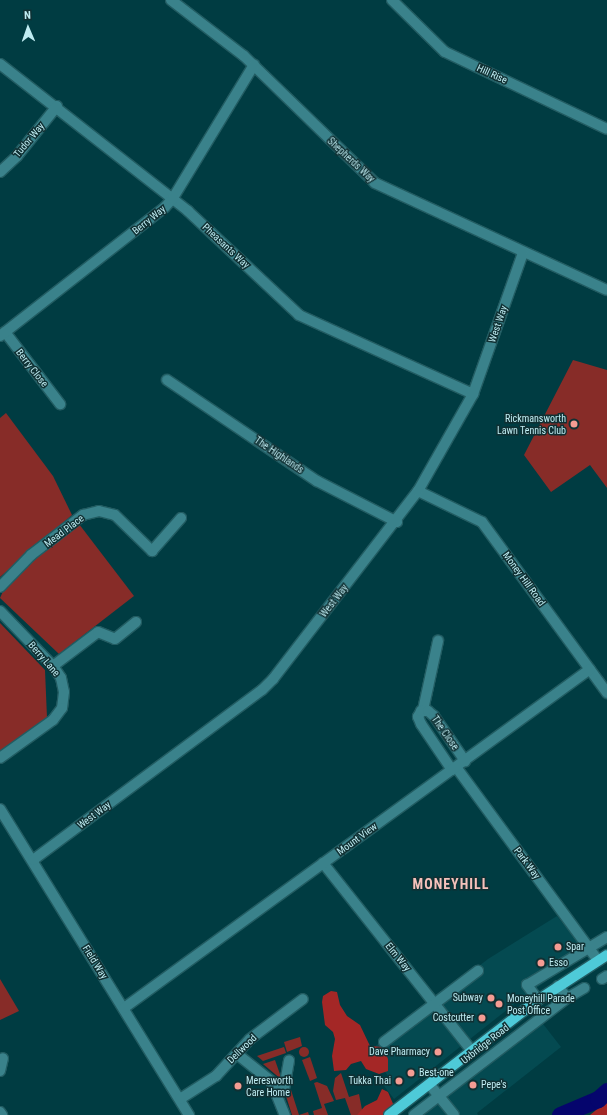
<!DOCTYPE html>
<html>
<head>
<meta charset="utf-8">
<style>
	body { margin:0 }
	#map { position:relative; width:607px; height:1115px; overflow:hidden; background:#003c42; font-family:"Roboto Condensed",sans-serif }
	div>[style] { position:absolute }
	.built>* { inset:0; background:#044a51 }
	.green>* { inset:0; background:#872c28 }
	.round { border-radius:50% }
	.forest>* { inset:0; background:#a42726 }
	.river>* { height:17px; margin:-8.5px; padding:0 8.5px; transform-origin:8.5px; border-radius:8.5px; background:#05056d }
	.roads { filter:drop-shadow(1px 0 #225c62) drop-shadow(-1px 0 #225c62) drop-shadow(0 1px #225c62) drop-shadow(0 -1px #225c62) }
	.minor>* { height:10px; margin:-5px; padding:0 5px; transform-origin:5px; border-radius:5px; background:#3a828b }
	.major>* { height:10px; margin:-5px; padding:0 5px; transform-origin:5px; border-radius:5px; background:#4ecad8 }
	.dots>* { width:11px; height:11px; translate:-50% -50%; box-sizing:border-box; border:2px solid #103033; border-radius:50% }
	span { translate:-50% -50%; white-space:nowrap; text-align:center; line-height:1.15; -webkit-text-stroke:3px #103033; paint-order:stroke }
	.street-label { font-size:10px; color:#bfecf2 }
	.poi-label { font-size:10px; color:#bfecf2 }
	.right { translate:-100% -50%; text-align:right }
	.left { translate:0 -50%; text-align:left }
	.district-label { font-size:14px; color:#f6c2bc; font-weight:700; letter-spacing:1px }
	.north { position:absolute; left:8px; top:8px; width:40px; height:40px; -webkit-text-stroke:3px #103033; paint-order:stroke; rotate:358deg; font-size:11px; font-weight:700; line-height:16px; text-align:center; color:#bfecf2 }
	.north::after { content:''; display:block; margin:auto; width:14px; height:18px; background:#bfecf2; clip-path:polygon(50% 0,100% 100%,50% 72%,0 100%) }
</style>
</head>
<body>
<div id="map">
	<div class="built">
		<div style="clip-path:polygon(557px 916px,581px 946px,584px 955px,522px 998px,394px 1099px,381px 1082px,388px 1076px,369px 1051px,488px 959px)"></div>
		<div style="clip-path:polygon(540px 1020px,561px 1047px,477px 1113px,478px 1115px,416px 1115px)"></div>
	</div>
	<div class="green">
		<div style="clip-path:polygon(573px 360px,607px 370px,607px 488px,590px 465px,551px 492px,524px 455px)"></div>
		<div style="clip-path:polygon(6px 413px,53px 476px,72px 515px,0 577px,0 418px)"></div>
		<div style="clip-path:polygon(79px 524px,134px 596px,59px 654px,0 598px,5px 587px,55px 541px)"></div>
		<div style="clip-path:polygon(0 623px,45px 670px,47px 718px,0 751px)"></div>
		<div style="clip-path:polygon(0 979px,19px 1011px,0 1020px)"></div>
		<div style="clip-path:polygon(300px 1037px,302px 1046px,287px 1052px,284px 1042px)"></div>
		<div style="clip-path:polygon(284px 1047px,286px 1053px,263px 1061px,257px 1056px)"></div>
		<div class="round" style="left:299px;top:1047px;width:10px;height:10px"></div>
		<div style="clip-path:polygon(310px 1057px,317px 1078px,310px 1081px,302px 1060px)"></div>
		<div style="clip-path:polygon(275px 1060px,282px 1080px,263px 1064px)"></div>
		<div style="clip-path:polygon(341px 1073px,349px 1097px,359px 1094px,363px 1115px,351px 1115px,345px 1098px,336px 1100px,333px 1091px,335px 1078px)"></div>
		<div style="clip-path:polygon(317px 1082px,327px 1086px,334px 1101px,324px 1104px,328px 1115px,314px 1115px,313px 1111px,322px 1108px,314px 1083px)"></div>
		<div style="clip-path:polygon(291px 1090px,299px 1115px,308px 1112px,309px 1115px,292px 1115px,285px 1093px)"></div>
	</div>
	<div class="forest">
		<div style="clip-path:polygon(331px 991px,337px 992px,340px 1005px,347px 1016px,360px 1025px,370px 1046px,383px 1047px,388px 1059px,388px 1071px,379px 1074px,366px 1069px,361px 1061px,351px 1064px,346px 1070px,334px 1071px,332px 1056px,335px 1039px,333px 1032px,325px 1025px,322px 1002px,323px 996px)"></div>
		<div style="clip-path:polygon(382px 1089px,388px 1092px,394px 1106px,387px 1115px,357px 1115px,365px 1106px,377px 1100px)"></div>
		<div style="clip-path:polygon(607px 1101px,607px 1115px,590px 1115px)"></div>
	</div>
	<div class="river">
		<div style="left:560px;top:1115px;width:41px;rotate:-22.8deg"></div>
		<div style="left:598px;top:1099px;width:12px;rotate:-42deg"></div>
	</div>
	<div class="roads">
		<div class="minor">
			<div style="left:171px;top:0;width:92px;rotate:37.5deg"></div>
			<div style="left:244px;top:56px;width:182px;rotate:44.1deg"></div>
			<div style="left:375px;top:183px;width:255px;rotate:24.8deg"></div>
			<div style="left:392px;top:0;width:74px;rotate:44.5deg"></div>
			<div style="left:445px;top:52px;width:179px;rotate:25.4deg"></div>
			<div style="left:0;top:64px;width:239px;rotate:38deg"></div>
			<div style="left:188px;top:211px;width:152px;rotate:43.1deg"></div>
			<div style="left:299px;top:315px;width:191px;rotate:24.4deg"></div>
			<div style="left:0;top:172px;width:23px;rotate:-43deg"></div>
			<div style="left:17px;top:156px;width:64px;rotate:-51.3deg"></div>
			<div style="left:5px;top:332px;width:91px;rotate:52.6deg"></div>
			<div style="left:0;top:336px;width:209px;rotate:-38deg"></div>
			<div style="left:165px;top:207px;width:12px;rotate:-48deg"></div>
			<div style="left:173px;top:198px;width:156px;rotate:-58.7deg"></div>
			<div style="left:167px;top:380px;width:181px;rotate:34deg"></div>
			<div style="left:317px;top:481px;width:90px;rotate:27.1deg"></div>
			<div style="left:418px;top:491px;width:71px;rotate:25.8deg"></div>
			<div style="left:482px;top:522px;width:212px;rotate:53.8deg"></div>
			<div style="left:0;top:587px;width:45px;rotate:-45.9deg"></div>
			<div style="left:31px;top:555px;width:66px;rotate:-37.6deg"></div>
			<div style="left:83px;top:515px;width:16px;rotate:-14deg"></div>
			<div style="left:99px;top:511px;width:16px;rotate:14deg"></div>
			<div style="left:115px;top:515px;width:52px;rotate:44.2deg"></div>
			<div style="left:152px;top:551px;width:44px;rotate:-48.7deg"></div>
			<div style="left:0;top:611px;width:76px;rotate:46.1deg"></div>
			<div style="left:53px;top:666px;width:14px;rotate:56deg"></div>
			<div style="left:61px;top:678px;width:14px;rotate:78deg"></div>
			<div style="left:64px;top:692px;width:16px;rotate:97deg"></div>
			<div style="left:62px;top:708px;width:15px;rotate:127deg"></div>
			<div style="left:53px;top:720px;width:65px;rotate:144.4deg"></div>
			<div style="left:53px;top:666px;width:56px;rotate:-37.1deg"></div>
			<div style="left:98px;top:632px;width:18px;rotate:22deg"></div>
			<div style="left:115px;top:639px;width:27px;rotate:-39deg"></div>
			<div style="left:423px;top:710px;width:71px;rotate:-77.7deg"></div>
			<div style="left:456px;top:767px;width:240px;rotate:53.7deg"></div>
			<div style="left:452px;top:770px;width:55px;rotate:-124deg"></div>
			<div style="left:421px;top:724px;width:8px;rotate:-113deg"></div>
			<div style="left:418px;top:717px;width:7px;rotate:-63deg"></div>
			<div style="left:421px;top:711px;width:7px"></div>
			<div style="left:428px;top:711px;width:8px;rotate:40deg"></div>
			<div style="left:434px;top:716px;width:55px;rotate:55.4deg"></div>
			<div style="left:0;top:809px;width:360px;rotate:58.3deg"></div>
			<div style="left:33px;top:860px;width:285px;rotate:-36.6deg"></div>
			<div style="left:262px;top:690px;width:16px;rotate:-45deg"></div>
			<div style="left:273px;top:679px;width:237px;rotate:-52.4deg"></div>
			<div style="left:418px;top:491px;width:112px;rotate:-60.4deg"></div>
			<div style="left:473px;top:394px;width:150px;rotate:-70.5deg"></div>
			<div style="left:323px;top:863px;width:240px;rotate:51.6deg"></div>
			<div style="left:602px;top:979px;width:6px;rotate:-31deg"></div>
			<div style="left:567px;top:998px;width:20px;rotate:-30deg"></div>
			<div style="left:538px;top:1000px;width:19px;rotate:-126deg"></div>
			<div style="left:527px;top:985px;width:93px;rotate:-31deg"></div>
			<div style="left:124px;top:1008px;width:576px;rotate:-36.03deg"></div>
			<div style="left:384px;top:1042px;width:118px;rotate:-37.1deg"></div>
			<div style="left:237px;top:1054px;width:43px;rotate:38.5deg"></div>
			<div style="left:271px;top:1081px;width:37px;rotate:68deg"></div>
			<div style="left:0;top:1071px;width:13px;rotate:-77deg"></div>
			<div style="left:430px;top:1085px;width:38px;rotate:51deg"></div>
			<div style="left:277px;top:1093px;width:8px;rotate:-30deg"></div>
			<div style="left:284px;top:1089px;width:29px;rotate:-80deg"></div>
			<div style="left:180px;top:1099px;width:43px;rotate:-32.6deg"></div>
			<div style="left:216px;top:1076px;width:50px;rotate:-47.4deg"></div>
			<div style="left:250px;top:1039px;width:66px;rotate:-37deg"></div>
			<div style="left:0;top:1112px;width:4px;rotate:56deg"></div>
			<div style="left:414px;top:1115px;width:193px;rotate:-37.4deg"></div>
			<div style="left:567px;top:998px;width:15px;rotate:-127deg"></div>
		</div>
		<div class="major">
			<div style="left:389px;top:1115px;width:188px;rotate:-37.7deg"></div>
			<div style="left:538px;top:1000px;width:82px;rotate:-33.1deg"></div>
		</div>
	</div>
	<div class="dots">
		<div style="left:574px;top:424px;background:#f59c93"></div>
		<div style="left:558px;top:947px;background:#f59c93"></div>
		<div style="left:541px;top:963px;background:#f59c93"></div>
		<div style="left:491px;top:998px;background:#f59c93"></div>
		<div style="left:499px;top:1004px;background:#f59c93"></div>
		<div style="left:482px;top:1018px;background:#f59c93"></div>
		<div style="left:438px;top:1052px;background:#f59c93"></div>
		<div style="left:411px;top:1073px;background:#f59c93"></div>
		<div style="left:399px;top:1081px;background:#f59c93"></div>
		<div style="left:473px;top:1085px;background:#f59c93"></div>
		<div style="left:238px;top:1086px;background:#f59c93"></div>
	</div>
	<div class="street-label">
		<span style="left:492px;top:74px;rotate:25deg">Hill Rise</span>
		<span style="left:29px;top:140px;rotate:-50deg">Tudor Way</span>
		<span style="left:351px;top:160px;rotate:43deg">Shepherds Way</span>
		<span style="left:149px;top:220px;rotate:-39deg">Berry Way</span>
		<span style="left:226px;top:246px;rotate:43deg">Pheasants Way</span>
		<span style="left:498px;top:324px;rotate:-71deg">West Way</span>
		<span style="left:32px;top:368px;rotate:52deg">Berry Close</span>
		<span style="left:279px;top:455px;rotate:34deg">The Highlands</span>
		<span style="left:64px;top:531px;rotate:-37deg">Mead Place</span>
		<span style="left:524px;top:579px;rotate:54deg">Money Hill Road</span>
		<span style="left:334px;top:601px;rotate:-52deg">West Way</span>
		<span style="left:44px;top:659px;rotate:49deg">Berry Lane</span>
		<span style="left:445px;top:733px;rotate:55deg">The Close</span>
		<span style="left:94px;top:815px;rotate:-37deg">West Way</span>
		<span style="left:357px;top:839px;rotate:-36deg">Mount View</span>
		<span style="left:527px;top:863px;rotate:53deg">Park Way</span>
		<span style="left:398px;top:957px;rotate:51deg">Elm Way</span>
		<span style="left:95px;top:962px;rotate:58deg">Field Way</span>
		<span style="left:485px;top:1044px;rotate:-38deg">Uxbridge Road</span>
		<span style="left:242px;top:1049px;rotate:-44deg">Dellwood</span>
	</div>
	<div class="poi-label">
		<span class="right" style="left:566px;top:424px">Rickmansworth<br>Lawn Tennis Club</span>
		<span class="left" style="left:566px;top:947px">Spar</span>
		<span class="left" style="left:549px;top:963px">Esso</span>
		<span class="right" style="left:483px;top:998px">Subway</span>
		<span class="left" style="left:507px;top:1004px">Moneyhill Parade<br>Post Office</span>
		<span class="right" style="left:474px;top:1018px">Costcutter</span>
		<span class="right" style="left:430px;top:1052px">Dave Pharmacy</span>
		<span class="left" style="left:419px;top:1073px">Best-one</span>
		<span class="left" style="left:246px;top:1086px">Meresworth<br>Care Home</span>
		<span class="right" style="left:391px;top:1081px">Tukka Thai</span>
		<span class="left" style="left:481px;top:1085px">Pepe's</span>
	</div>
	<div class="district-label">
		<span style="left:451px;top:884px">MONEYHILL</span>
	</div>
	<div class="north">N</div>
</div>
</body>
</html>
